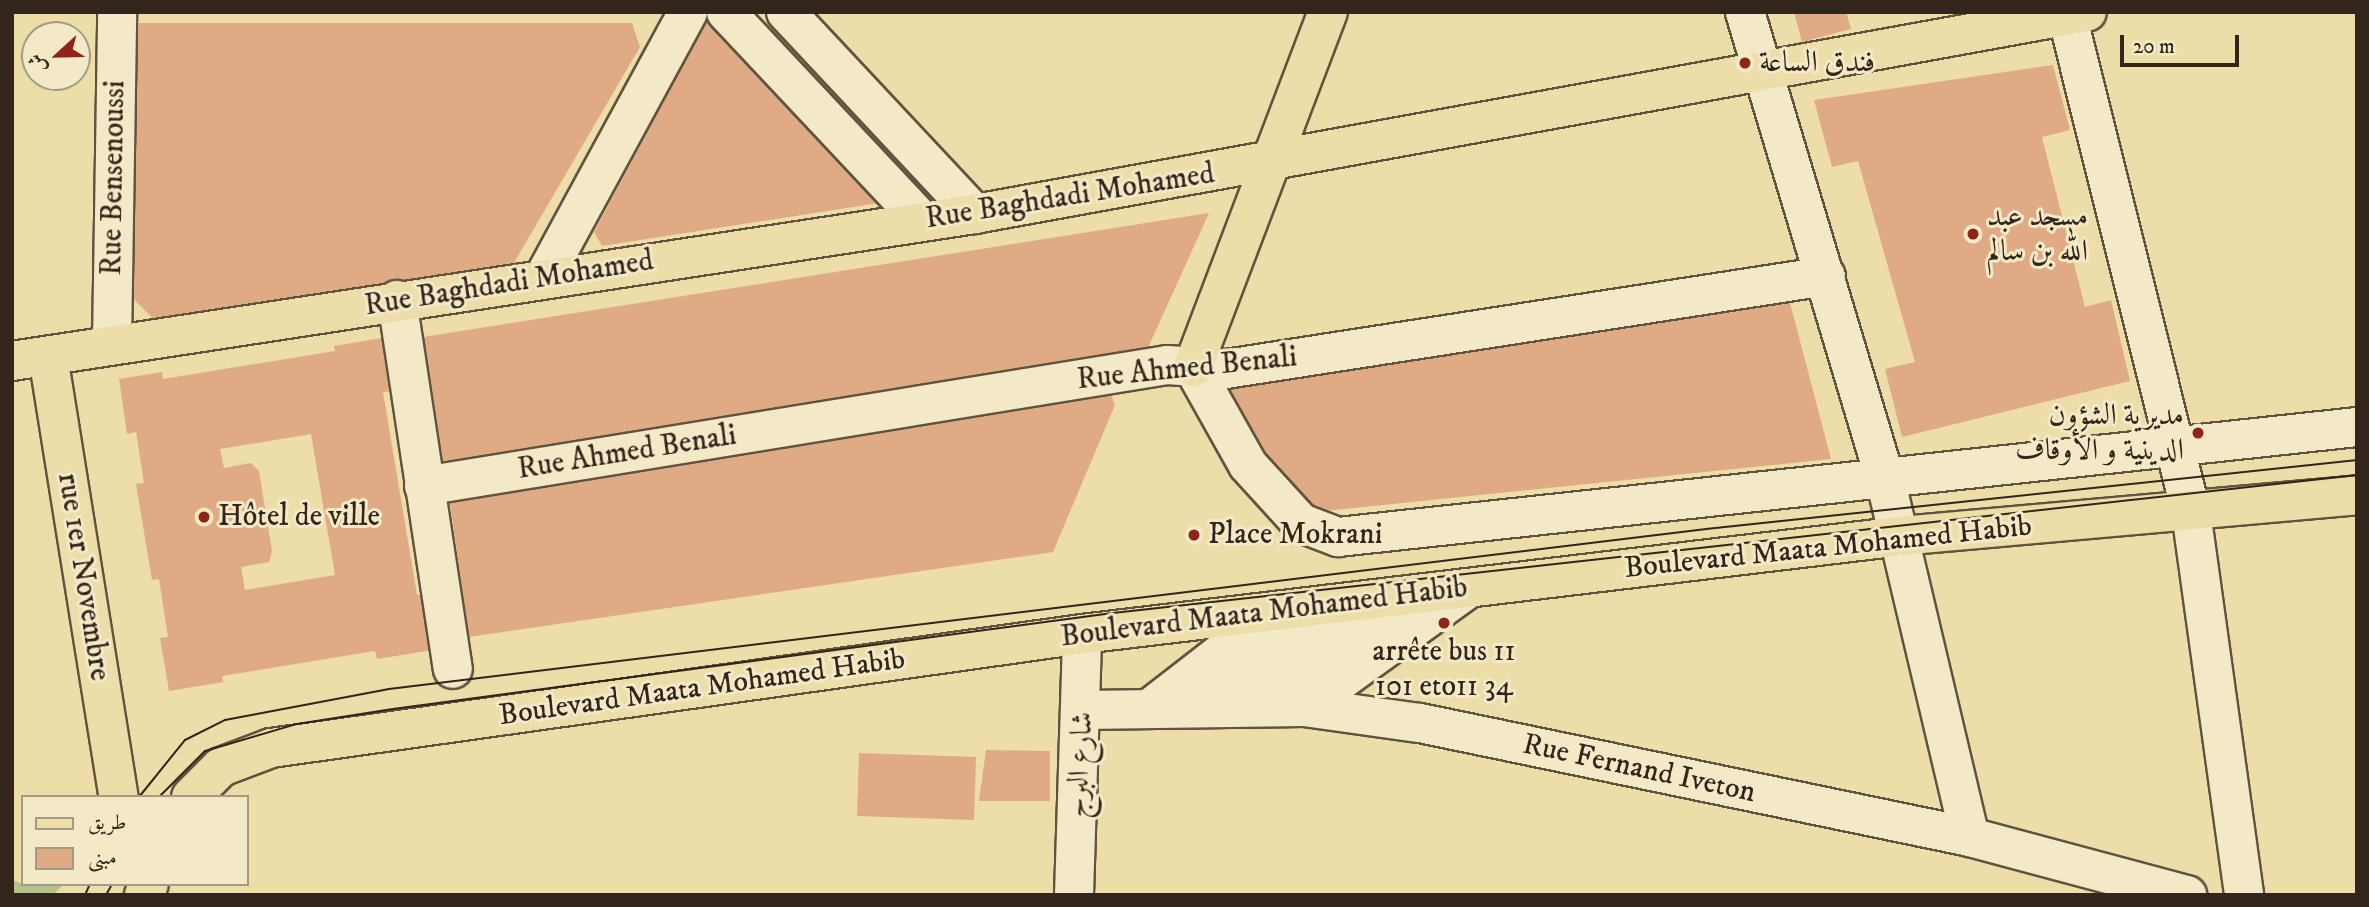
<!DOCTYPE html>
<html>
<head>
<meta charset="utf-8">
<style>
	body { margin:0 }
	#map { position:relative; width:2369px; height:907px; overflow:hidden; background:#ecdda9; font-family:"IM FELL DW Pica",Amiri,serif }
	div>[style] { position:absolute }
	.green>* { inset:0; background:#b5c28a }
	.building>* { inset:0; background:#e0ab84 }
	.roads { filter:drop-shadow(2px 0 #60533f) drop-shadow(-2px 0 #60533f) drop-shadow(0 2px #60533f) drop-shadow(0 -2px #60533f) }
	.minor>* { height:38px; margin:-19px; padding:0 19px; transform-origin:19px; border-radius:19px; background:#f3e9c7 }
	.major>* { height:38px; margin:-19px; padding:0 19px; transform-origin:19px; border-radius:19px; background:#ecdda9 }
	.tram>* { height:2px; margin:-1px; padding:0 1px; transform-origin:1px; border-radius:1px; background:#31251c }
	.dots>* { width:19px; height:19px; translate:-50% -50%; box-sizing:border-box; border:4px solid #f3e9c7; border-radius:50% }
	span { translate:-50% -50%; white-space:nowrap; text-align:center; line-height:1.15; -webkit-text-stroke:6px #f3e9c7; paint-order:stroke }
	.poi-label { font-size:30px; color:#31251c }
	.left { translate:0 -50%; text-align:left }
	.right { translate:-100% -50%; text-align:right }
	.street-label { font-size:30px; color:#31251c }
	.frame { position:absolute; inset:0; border:14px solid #31251c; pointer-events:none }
	.legend { position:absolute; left:21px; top:795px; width:228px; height:91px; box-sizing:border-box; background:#f3e9c7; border:2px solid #a59b83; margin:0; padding:9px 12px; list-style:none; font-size:21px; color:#31251c }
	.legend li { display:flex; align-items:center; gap:14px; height:35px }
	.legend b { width:35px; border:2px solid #a59b83 }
	.north { position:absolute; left:21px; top:21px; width:70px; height:70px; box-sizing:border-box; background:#f3e9c7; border:2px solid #a59b83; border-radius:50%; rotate:248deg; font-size:19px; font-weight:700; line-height:28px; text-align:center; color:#31251c }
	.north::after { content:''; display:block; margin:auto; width:24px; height:32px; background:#8f2418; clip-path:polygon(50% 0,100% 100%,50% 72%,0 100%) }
	.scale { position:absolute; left:2120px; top:35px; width:119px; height:32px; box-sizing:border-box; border:4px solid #31251c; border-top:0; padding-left:9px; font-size:21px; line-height:24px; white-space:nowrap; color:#31251c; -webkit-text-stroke:5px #f3e9c7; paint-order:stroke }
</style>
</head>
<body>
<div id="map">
	<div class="green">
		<div style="clip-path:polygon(12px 870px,14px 881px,23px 884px,64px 884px,53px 895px,12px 895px)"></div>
	</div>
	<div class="building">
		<div style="clip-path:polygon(1794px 12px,1846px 12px,1851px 29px,1802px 42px)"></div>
		<div style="clip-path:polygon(711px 14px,879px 203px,602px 246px,594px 232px)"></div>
		<div style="clip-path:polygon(132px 23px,632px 23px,640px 47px,511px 268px,156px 321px,122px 288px)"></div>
		<div style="clip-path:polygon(2053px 65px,2070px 130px,2042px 137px,2085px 307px,2111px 300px,2130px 381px,1902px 437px,1885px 369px,1915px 362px,1858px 161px,1832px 167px,1814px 100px)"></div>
		<div style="clip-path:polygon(1209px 213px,1143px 359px,442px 465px,423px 337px)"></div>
		<div style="clip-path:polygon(1789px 299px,1831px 459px,1315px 512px,1237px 423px,1229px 385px)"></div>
		<div style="clip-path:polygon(evenodd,382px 338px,391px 391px,383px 392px,417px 595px,423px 595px,433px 650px,377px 659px,375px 651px,222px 676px,223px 682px,169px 691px,160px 638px,168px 637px,159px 579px,152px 580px,136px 484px,144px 483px,136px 432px,127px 434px,119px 379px,162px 372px,163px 379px,335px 351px,334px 346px,382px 338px,311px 434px,335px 575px,245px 590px,241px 567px,269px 562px,272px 551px,259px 471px,251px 463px,224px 468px,220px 449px,311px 434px)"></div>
		<div style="clip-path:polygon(1106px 381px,1115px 405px,1053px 552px,469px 637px,449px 496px)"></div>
		<div style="clip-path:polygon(986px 750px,1050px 751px,1050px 801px,979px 801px)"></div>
		<div style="clip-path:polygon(859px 753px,976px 757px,974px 820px,857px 816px)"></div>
	</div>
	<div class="roads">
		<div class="minor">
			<div style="left:726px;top:12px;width:287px;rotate:46.8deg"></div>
			<div style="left:786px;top:12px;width:277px;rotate:46.9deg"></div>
			<div style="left:1745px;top:12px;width:487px;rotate:73.3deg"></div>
			<div style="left:1885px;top:478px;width:369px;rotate:76.7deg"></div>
			<div style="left:2067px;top:15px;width:512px;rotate:75.99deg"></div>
			<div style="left:2191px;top:512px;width:387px;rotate:82.1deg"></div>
			<div style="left:543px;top:279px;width:304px;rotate:-61.5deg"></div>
			<div style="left:397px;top:300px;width:373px;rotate:81.4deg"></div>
			<div style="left:112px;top:344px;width:332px;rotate:-89.1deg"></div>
			<div style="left:1193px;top:367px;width:112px;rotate:60.7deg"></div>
			<div style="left:1248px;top:465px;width:79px;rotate:47.6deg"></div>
			<div style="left:1301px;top:523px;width:40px;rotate:21deg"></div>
			<div style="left:1338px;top:537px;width:1025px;rotate:-6.16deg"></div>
			<div style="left:424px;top:486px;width:753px;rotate:-9.25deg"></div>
			<div style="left:1167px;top:365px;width:59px;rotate:3.9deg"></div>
			<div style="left:1226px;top:369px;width:607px;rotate:-8.81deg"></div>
			<div style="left:1154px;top:705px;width:153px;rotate:-37.8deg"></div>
			<div style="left:1261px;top:705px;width:182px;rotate:-36.7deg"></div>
			<div style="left:1207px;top:706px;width:170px;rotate:-37.3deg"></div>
			<div style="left:1304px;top:707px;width:203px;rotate:-35.8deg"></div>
			<div style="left:1084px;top:710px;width:220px;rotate:-0.8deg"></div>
			<div style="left:1304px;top:707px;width:117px;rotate:7.9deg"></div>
			<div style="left:1420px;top:723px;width:562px;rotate:11.71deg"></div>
			<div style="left:1970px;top:837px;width:225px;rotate:15deg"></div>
			<div style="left:1074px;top:895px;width:261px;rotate:-88.2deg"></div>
		</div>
		<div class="major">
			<div style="left:48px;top:356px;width:447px;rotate:80.9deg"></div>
			<div style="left:12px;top:361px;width:974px;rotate:-8.68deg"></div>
			<div style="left:975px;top:214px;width:1130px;rotate:-10.3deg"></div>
			<div style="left:1193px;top:367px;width:380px;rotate:-69.2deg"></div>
			<div style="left:191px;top:797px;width:42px;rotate:-45deg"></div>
			<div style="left:221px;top:767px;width:53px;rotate:-20.8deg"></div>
			<div style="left:271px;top:748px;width:819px;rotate:-8deg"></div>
			<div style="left:1082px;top:634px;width:825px;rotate:-6.82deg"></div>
			<div style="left:1901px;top:536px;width:458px;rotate:-5.1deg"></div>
			<div style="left:144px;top:895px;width:12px;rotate:-66deg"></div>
		</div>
	</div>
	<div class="tram">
		<div style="left:139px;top:797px;width:73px;rotate:-51.1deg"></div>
		<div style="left:185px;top:740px;width:45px;rotate:-26.6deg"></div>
		<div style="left:225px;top:720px;width:167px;rotate:-10.7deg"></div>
		<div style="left:389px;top:689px;width:1327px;rotate:-6.93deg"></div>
		<div style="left:1706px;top:529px;width:655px;rotate:-6.05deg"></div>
		<div style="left:159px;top:797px;width:65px;rotate:-45deg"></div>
		<div style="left:205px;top:751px;width:96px;rotate:-16.4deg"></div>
		<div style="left:297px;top:724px;width:97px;rotate:-8.9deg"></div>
		<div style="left:393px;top:709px;width:726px;rotate:-7.59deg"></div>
		<div style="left:1113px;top:613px;width:1252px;rotate:-6.33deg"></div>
		<div style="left:85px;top:895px;width:12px;rotate:-66deg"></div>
		<div style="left:106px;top:895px;width:13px;rotate:-61deg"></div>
	</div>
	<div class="dots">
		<div style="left:1745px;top:63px;background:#8f2418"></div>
		<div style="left:1973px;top:234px;background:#8f2418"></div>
		<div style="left:2198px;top:433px;background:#8f2418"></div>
		<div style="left:204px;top:517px;background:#8f2418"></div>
		<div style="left:1194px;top:535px;background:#8f2418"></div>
		<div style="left:1444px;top:623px;background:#8f2418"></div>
	</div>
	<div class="poi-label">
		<span class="left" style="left:1759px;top:63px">فندق الساعة</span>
		<span class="left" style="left:1987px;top:234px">مسجد عبد<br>الله بن سالم</span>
		<span class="right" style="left:2184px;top:433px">مديرية الشؤون<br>الدينية و الأوقاف</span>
		<span class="left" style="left:218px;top:517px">Hôtel de ville</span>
		<span class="left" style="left:1208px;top:535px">Place Mokrani</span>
		<span style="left:1444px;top:669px">arrête bus 11<br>101 eto11 34</span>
	</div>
	<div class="street-label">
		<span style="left:114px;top:178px;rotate:-89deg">Rue Bensenoussi</span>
		<span style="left:1070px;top:197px;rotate:-9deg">Rue Baghdadi Mohamed</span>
		<span style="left:509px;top:284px;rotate:-9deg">Rue Baghdadi Mohamed</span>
		<span style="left:1187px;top:369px;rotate:-6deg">Rue Ahmed Benali</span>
		<span style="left:627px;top:453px;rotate:-9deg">Rue Ahmed Benali</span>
		<span style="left:1828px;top:548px;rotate:-6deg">Boulevard Maata Mohamed Habib</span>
		<span style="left:83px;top:577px;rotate:81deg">rue 1er Novembre</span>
		<span style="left:1264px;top:613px;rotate:-7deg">Boulevard Maata Mohamed Habib</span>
		<span style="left:702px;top:688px;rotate:-8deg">Boulevard Maata Mohamed Habib</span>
		<span style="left:1081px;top:765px;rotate:-87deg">شارع البرج</span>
		<span style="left:1639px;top:769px;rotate:12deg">Rue Fernand Iveton</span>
	</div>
	<div class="frame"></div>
	<ul class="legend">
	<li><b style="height:9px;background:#ecdda9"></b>طريق</li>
	<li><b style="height:19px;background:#e0ab84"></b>مبنى</li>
	</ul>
	<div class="north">ش</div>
	<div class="scale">20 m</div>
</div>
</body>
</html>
